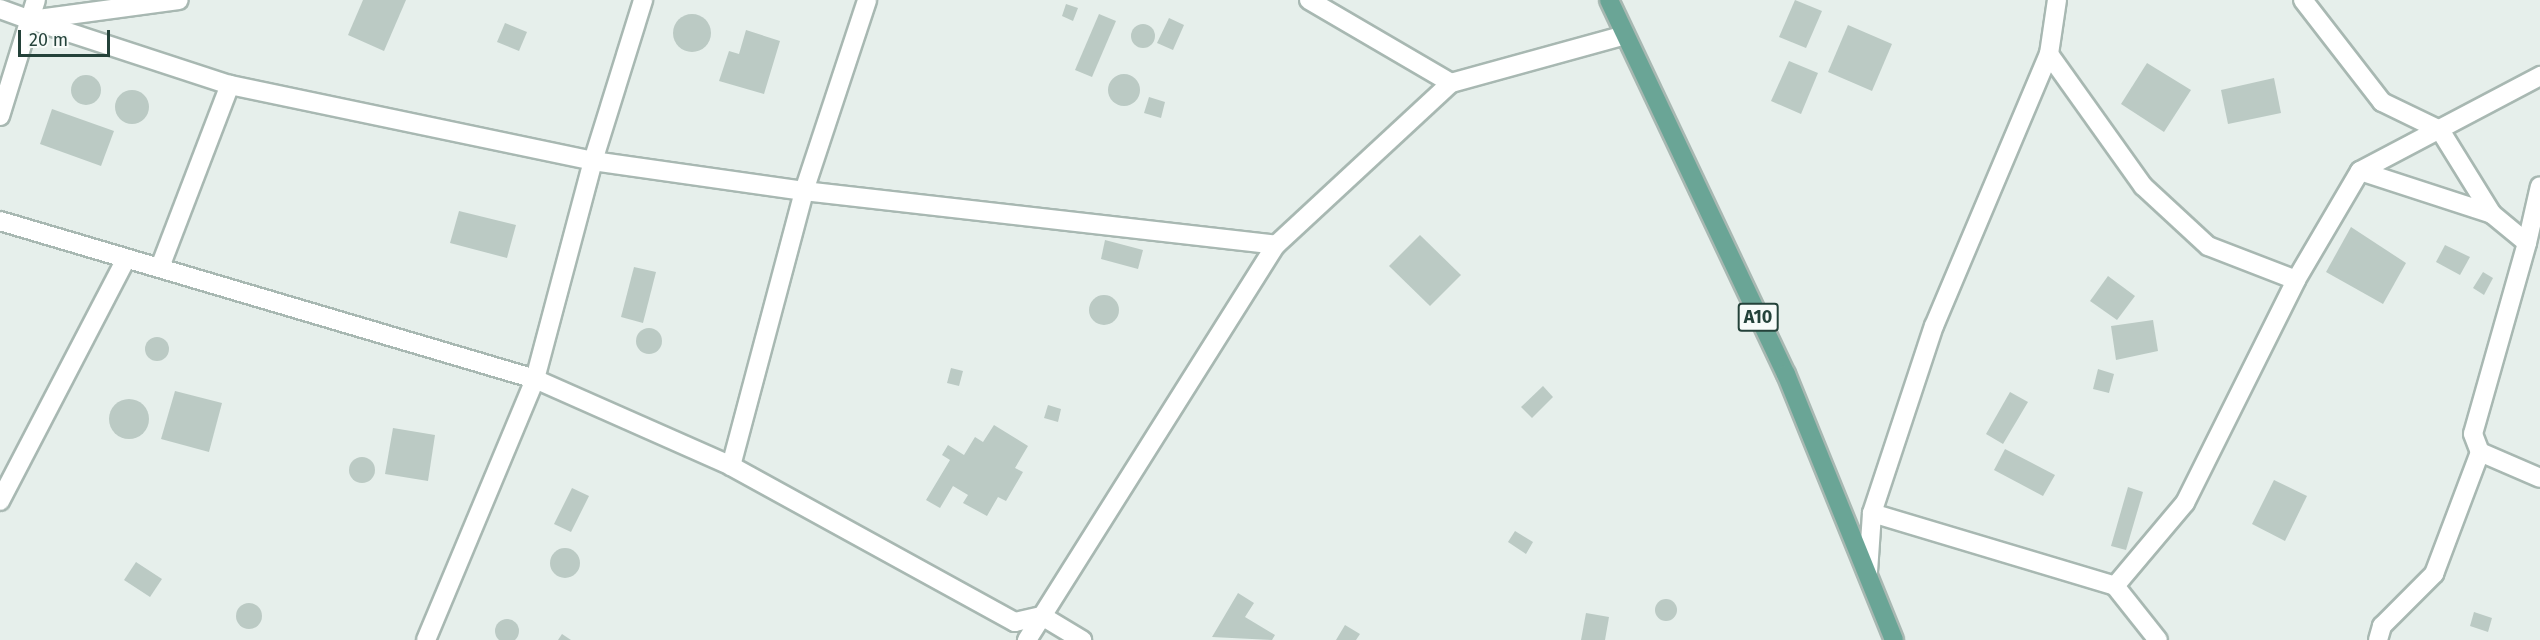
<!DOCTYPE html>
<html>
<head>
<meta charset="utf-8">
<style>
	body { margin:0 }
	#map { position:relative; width:2540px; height:640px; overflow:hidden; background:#e6efeb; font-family:"Fira Sans",sans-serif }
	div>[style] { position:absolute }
	.building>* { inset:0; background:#bbcac4 }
	.round { border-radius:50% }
	.roads { filter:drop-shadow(2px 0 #a8b8b2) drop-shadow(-2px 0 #a8b8b2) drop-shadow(0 2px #a8b8b2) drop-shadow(0 -2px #a8b8b2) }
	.minor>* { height:18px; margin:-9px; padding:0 9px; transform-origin:9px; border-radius:9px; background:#fff }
	.major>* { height:18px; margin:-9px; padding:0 9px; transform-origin:9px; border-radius:9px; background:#6aa596 }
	span { translate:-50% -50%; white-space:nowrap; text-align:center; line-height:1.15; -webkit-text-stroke:4.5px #f7fbf9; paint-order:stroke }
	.shield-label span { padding:2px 4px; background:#f7fbf9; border:2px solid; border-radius:4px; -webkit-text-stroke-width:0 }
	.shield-label { font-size:18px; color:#24423a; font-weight:700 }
	.scale { position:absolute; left:18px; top:30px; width:92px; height:27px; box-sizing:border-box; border:3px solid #24423a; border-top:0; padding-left:8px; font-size:18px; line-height:21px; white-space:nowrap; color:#24423a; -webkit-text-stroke:4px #f7fbf9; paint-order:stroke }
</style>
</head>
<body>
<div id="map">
	<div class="building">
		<div style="clip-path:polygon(363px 0,406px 0,384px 51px,348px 35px)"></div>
		<div style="clip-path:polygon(1795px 0,1822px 11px,1806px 48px,1779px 37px)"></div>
		<div style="clip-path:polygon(1066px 4px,1078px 8px,1073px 21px,1062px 16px)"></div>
		<div class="round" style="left:673px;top:14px;width:38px;height:38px"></div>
		<div style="clip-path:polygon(1099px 14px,1116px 21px,1092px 77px,1075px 70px)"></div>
		<div style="clip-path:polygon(1169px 18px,1184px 25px,1173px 50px,1157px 43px)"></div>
		<div style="clip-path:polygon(505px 23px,527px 32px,519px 51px,497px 42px)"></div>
		<div class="round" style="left:1131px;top:24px;width:24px;height:24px"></div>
		<div style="clip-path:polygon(1848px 25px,1892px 44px,1872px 91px,1828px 72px)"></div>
		<div style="clip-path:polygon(746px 30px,780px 41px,764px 94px,719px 81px,729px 51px,739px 54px)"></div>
		<div style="clip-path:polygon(1789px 61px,1818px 73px,1801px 114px,1771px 101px)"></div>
		<div style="clip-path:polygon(2147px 63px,2191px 90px,2164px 132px,2121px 104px)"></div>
		<div class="round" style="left:1108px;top:74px;width:32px;height:32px"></div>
		<div class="round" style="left:71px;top:75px;width:30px;height:30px"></div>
		<div style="clip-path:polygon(2274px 78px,2281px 113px,2228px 124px,2221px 90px)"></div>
		<div class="round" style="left:115px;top:90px;width:34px;height:34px"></div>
		<div style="clip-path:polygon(1149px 97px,1165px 102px,1161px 118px,1144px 113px)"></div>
		<div style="clip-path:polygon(52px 109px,114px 131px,101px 166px,40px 144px)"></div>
		<div style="clip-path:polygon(459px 211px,516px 225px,507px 258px,450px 243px)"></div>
		<div style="clip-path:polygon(2351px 227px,2406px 263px,2383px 304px,2326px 272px)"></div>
		<div style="clip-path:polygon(1420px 235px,1461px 275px,1430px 306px,1389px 266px)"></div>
		<div style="clip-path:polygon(1105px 240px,1143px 250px,1138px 269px,1101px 259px)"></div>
		<div style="clip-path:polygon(2445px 245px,2470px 257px,2460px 275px,2436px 262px)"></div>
		<div style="clip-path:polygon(634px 267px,656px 272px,643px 323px,621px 317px)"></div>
		<div style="clip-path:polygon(2483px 272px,2493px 278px,2484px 295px,2473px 288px)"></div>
		<div style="clip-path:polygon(2108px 276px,2135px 296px,2117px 320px,2090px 301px)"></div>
		<div class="round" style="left:1089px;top:295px;width:30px;height:30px"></div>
		<div style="clip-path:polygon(2153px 320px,2158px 351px,2116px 360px,2111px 326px)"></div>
		<div class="round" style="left:636px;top:328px;width:26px;height:26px"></div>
		<div class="round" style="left:145px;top:337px;width:24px;height:24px"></div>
		<div style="clip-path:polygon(951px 368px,963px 371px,959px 386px,947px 383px)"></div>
		<div style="clip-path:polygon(2098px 369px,2114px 374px,2109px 393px,2093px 389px)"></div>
		<div style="clip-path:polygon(1543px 386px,1553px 397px,1532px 418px,1521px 407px)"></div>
		<div style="clip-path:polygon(175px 391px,222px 403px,209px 452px,161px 439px)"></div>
		<div style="clip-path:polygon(2010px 392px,2028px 402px,2003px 444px,1986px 434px)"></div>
		<div class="round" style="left:109px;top:399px;width:40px;height:40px"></div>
		<div style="clip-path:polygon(1048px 405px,1061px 409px,1058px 422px,1044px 418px)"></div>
		<div style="clip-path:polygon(994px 425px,1028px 446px,1015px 468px,1023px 472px,1006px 501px,998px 497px,987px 516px,963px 503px,968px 495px,953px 486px,940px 508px,926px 500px,950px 460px,942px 455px,948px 445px,964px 455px,975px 437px,983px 442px)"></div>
		<div style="clip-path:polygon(393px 428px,435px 435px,428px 481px,385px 474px)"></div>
		<div style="clip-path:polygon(2005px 449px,2055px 475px,2043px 496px,1994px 470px)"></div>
		<div class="round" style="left:349px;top:457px;width:26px;height:26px"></div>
		<div style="clip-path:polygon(2274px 480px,2307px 496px,2285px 541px,2252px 524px)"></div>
		<div style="clip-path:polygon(2128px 487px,2143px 492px,2126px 550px,2111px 546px)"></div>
		<div style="clip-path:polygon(572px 488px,589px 496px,571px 532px,554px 524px)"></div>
		<div style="clip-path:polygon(1515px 531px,1533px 542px,1526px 554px,1508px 542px)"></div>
		<div class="round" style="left:550px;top:548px;width:30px;height:30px"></div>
		<div style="clip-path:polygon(136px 562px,162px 579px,150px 597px,124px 580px)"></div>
		<div style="clip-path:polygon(1238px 593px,1254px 603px,1245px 617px,1275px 635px,1272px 640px,1212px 637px)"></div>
		<div class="round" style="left:1655px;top:599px;width:22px;height:22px"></div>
		<div class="round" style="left:236px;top:603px;width:26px;height:26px"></div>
		<div style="clip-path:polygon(2474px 612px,2492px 618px,2488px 632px,2470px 626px)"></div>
		<div style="clip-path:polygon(1586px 613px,1609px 617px,1605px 640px,1581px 640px)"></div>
		<div class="round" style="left:495px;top:619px;width:24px;height:24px"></div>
		<div style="clip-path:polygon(1345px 625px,1360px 634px,1356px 640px,1336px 640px)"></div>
		<div style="clip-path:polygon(562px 634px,571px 640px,558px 640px)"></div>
	</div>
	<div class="roads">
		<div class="minor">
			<div style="left:1309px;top:0;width:164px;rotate:30.3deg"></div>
			<div style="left:1451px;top:83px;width:180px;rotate:-15.4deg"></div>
			<div style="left:2303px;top:0;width:129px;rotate:52.2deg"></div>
			<div style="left:2382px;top:102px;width:64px;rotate:25.8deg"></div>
			<div style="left:2440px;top:130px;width:99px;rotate:58.2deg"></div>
			<div style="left:2492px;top:214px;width:45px;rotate:39.6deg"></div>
			<div style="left:2527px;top:243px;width:198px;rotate:105.8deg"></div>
			<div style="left:2473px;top:434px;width:19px;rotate:69deg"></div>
			<div style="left:2480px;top:452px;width:65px;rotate:23.4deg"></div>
			<div style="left:0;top:9px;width:33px;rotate:20deg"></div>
			<div style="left:31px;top:20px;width:149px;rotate:-7.7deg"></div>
			<div style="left:31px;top:20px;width:209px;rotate:18.1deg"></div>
			<div style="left:230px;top:85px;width:371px;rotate:11.8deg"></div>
			<div style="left:593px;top:161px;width:213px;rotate:8.1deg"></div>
			<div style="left:804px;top:191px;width:475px;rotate:6.5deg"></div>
			<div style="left:0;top:116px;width:121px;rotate:-72.8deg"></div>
			<div style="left:2360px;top:171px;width:139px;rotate:18deg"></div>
			<div style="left:0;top:221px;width:558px;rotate:16.45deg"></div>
			<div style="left:535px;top:379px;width:214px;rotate:23.9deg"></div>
			<div style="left:731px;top:466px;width:324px;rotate:28.8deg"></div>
			<div style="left:1015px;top:622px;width:28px;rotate:-13deg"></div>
			<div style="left:1042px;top:616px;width:47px;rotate:31deg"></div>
			<div style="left:2527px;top:243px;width:58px;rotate:-77.2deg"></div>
			<div style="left:160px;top:267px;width:195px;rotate:-69deg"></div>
			<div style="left:2296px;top:280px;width:126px;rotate:-59.6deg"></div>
			<div style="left:2360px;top:171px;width:204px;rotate:-27.8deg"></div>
			<div style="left:731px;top:466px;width:285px;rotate:-75.1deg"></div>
			<div style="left:804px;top:191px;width:201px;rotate:-71.7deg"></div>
			<div style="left:0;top:501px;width:273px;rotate:-62.5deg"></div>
			<div style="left:1872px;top:513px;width:254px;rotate:16.7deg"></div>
			<div style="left:2115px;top:586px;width:109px;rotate:-49.9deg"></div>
			<div style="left:2185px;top:503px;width:249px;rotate:-63.5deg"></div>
			<div style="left:2296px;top:280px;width:94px;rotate:-158.9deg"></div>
			<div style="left:2208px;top:246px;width:88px;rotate:-137.3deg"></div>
			<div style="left:2143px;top:186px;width:162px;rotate:-125.5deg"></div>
			<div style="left:1868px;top:572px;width:59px;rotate:-86.1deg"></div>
			<div style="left:1872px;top:513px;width:197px;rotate:-71.7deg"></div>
			<div style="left:1934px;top:326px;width:295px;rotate:-67.1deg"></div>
			<div style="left:2049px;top:54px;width:55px;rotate:-81.6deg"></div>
			<div style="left:2115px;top:586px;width:69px;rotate:51.5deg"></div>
			<div style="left:426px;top:640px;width:283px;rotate:-67.3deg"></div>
			<div style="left:535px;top:379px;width:226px;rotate:-75.1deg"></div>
			<div style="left:593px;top:161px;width:169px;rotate:-72.7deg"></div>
			<div style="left:1027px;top:640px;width:467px;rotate:-57.8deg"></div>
			<div style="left:1276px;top:245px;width:238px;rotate:-42.8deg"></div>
			<div style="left:2378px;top:640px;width:15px;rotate:-74deg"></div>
			<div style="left:2382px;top:626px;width:74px;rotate:-45deg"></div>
			<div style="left:2434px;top:574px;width:130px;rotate:-69.3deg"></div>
		</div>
		<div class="major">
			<div style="left:1609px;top:0;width:414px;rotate:64.7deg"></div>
			<div style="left:1786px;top:374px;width:287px;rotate:67.9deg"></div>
		</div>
	</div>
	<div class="shield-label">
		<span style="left:1758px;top:317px">A10</span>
	</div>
	<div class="scale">20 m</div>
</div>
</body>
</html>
